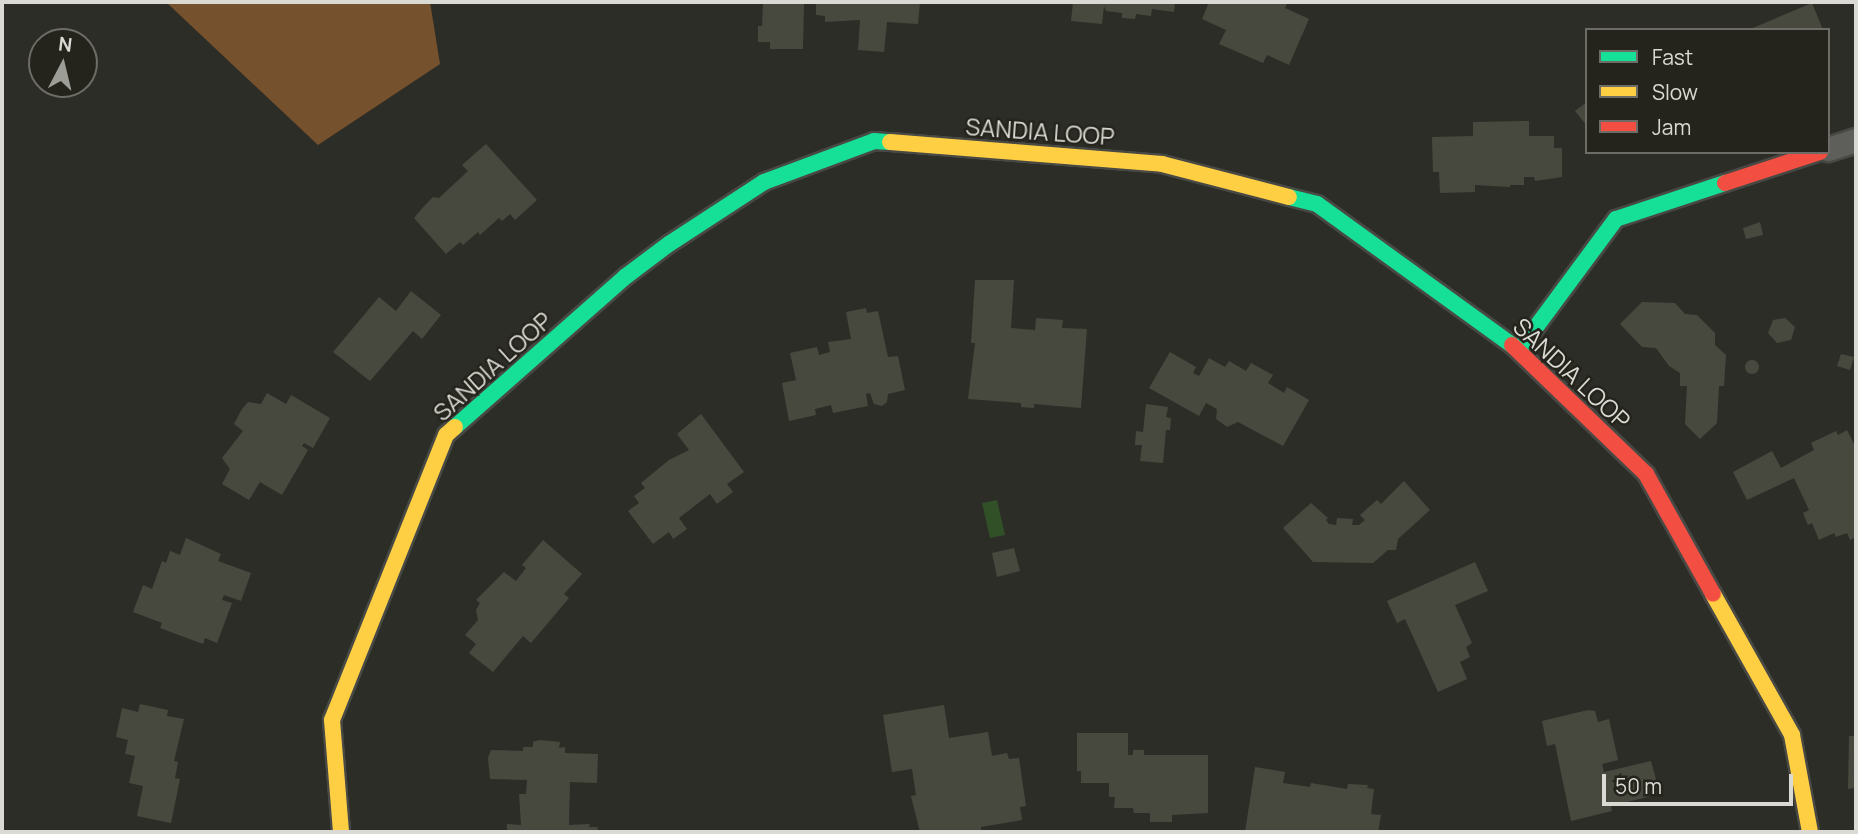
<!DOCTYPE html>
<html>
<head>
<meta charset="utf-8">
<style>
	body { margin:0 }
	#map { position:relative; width:1858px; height:834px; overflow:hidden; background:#2d2d28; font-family:Manrope,sans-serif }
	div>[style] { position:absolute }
	.forest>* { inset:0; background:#76512d }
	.water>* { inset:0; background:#325028 }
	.building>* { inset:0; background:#48493e }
	.round { border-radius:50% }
	.roads { filter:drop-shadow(2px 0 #484844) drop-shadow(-2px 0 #484844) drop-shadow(0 2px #484844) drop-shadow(0 -2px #484844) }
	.street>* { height:23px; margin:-11.5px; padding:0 11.5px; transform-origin:11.5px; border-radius:11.5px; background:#5e5e5a }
	.fast>* { height:16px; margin:-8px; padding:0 8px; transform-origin:8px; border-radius:8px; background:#16e098 }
	.slow>* { height:16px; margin:-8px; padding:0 8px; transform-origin:8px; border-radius:8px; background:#ffcf43 }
	.jam>* { height:16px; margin:-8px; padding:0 8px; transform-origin:8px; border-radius:8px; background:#f24e42 }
	span { translate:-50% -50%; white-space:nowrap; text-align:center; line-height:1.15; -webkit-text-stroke:5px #25241c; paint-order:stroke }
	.street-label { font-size:24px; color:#dad9d4 }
	.frame { position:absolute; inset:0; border:4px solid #dad9d4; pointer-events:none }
	.legend { position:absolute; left:1585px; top:28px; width:245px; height:126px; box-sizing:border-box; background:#25241c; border:2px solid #6d6c66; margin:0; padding:9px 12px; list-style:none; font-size:21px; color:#dad9d4 }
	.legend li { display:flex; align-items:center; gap:14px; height:35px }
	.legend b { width:35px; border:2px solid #6d6c66 }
	.north { position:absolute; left:28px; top:28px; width:70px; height:70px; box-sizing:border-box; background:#25241c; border:2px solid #6d6c66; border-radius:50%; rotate:7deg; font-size:19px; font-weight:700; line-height:28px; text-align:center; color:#dad9d4 }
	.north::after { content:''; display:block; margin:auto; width:24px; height:32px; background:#9d9d98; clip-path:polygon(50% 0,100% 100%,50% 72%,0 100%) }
	.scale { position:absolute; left:1602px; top:774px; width:191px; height:32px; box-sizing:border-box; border:4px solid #dad9d4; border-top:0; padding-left:9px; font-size:21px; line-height:24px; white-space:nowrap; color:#dad9d4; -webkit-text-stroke:5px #25241c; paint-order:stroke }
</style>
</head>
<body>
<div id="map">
	<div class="forest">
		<div style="clip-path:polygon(166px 2px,430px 2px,440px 64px,318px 145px)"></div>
	</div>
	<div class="water">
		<div style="clip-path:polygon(997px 500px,1005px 535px,990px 538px,982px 503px)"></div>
	</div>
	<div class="building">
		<div style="clip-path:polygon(763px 2px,920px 2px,918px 24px,887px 22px,884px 52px,858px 50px,860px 20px,825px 22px,825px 16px,816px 15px,816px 4px,804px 4px,803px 49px,770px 49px,770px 42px,758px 42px,758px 26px,762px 26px)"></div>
		<div style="clip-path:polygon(1073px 2px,1175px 2px,1174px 12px,1152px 9px,1151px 16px,1136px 14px,1135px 19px,1122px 18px,1122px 13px,1106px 11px,1104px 6px,1102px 24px,1071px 21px)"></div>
		<div style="clip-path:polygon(1209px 2px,1288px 2px,1285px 8px,1309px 19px,1289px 65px,1267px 55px,1263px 63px,1219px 44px,1226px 30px,1202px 19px)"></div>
		<div style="clip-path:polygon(1812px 3px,1823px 30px,1748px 30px)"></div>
		<div style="clip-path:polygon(1587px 102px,1587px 126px,1575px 111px)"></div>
		<div style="clip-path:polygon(1529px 121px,1529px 136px,1554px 136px,1554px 148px,1562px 148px,1562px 177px,1535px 181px,1534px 177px,1524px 177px,1524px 185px,1510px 185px,1510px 187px,1475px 185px,1475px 192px,1440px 193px,1439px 172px,1433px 172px,1432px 137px,1473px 136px,1473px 122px)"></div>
		<div style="clip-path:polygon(486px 144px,537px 200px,515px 220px,510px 214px,502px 221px,499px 218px,480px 235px,478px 232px,463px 245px,460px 242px,446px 254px,414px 218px,425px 205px,433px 197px,439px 198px,468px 171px,462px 165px)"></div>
		<div style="clip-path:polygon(1760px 222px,1763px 235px,1746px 239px,1743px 228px)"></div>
		<div style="clip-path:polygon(975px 280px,1014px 280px,1011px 328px,1035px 330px,1036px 318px,1063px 320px,1062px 328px,1087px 329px,1081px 408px,1034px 404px,1034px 408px,1021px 407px,1021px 403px,968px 399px,975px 343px,971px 343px)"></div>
		<div style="clip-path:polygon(411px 291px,441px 315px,422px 339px,413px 331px,370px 381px,333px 352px,379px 297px,396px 311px)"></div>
		<div style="clip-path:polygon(1642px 302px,1675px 303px,1685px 314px,1697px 315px,1715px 333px,1715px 345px,1726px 355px,1724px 386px,1719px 386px,1717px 423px,1700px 439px,1685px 424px,1687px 386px,1680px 386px,1680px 373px,1669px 366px,1656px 348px,1642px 347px,1620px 324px)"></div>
		<div style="clip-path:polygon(866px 308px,867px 313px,878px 311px,888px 357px,898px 356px,905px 390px,888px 394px,887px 402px,882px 406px,874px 404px,870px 393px,866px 394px,868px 406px,833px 413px,831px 405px,815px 409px,816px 415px,789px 421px,782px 383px,796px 380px,790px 353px,817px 347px,819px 355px,830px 352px,828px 342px,851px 339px,846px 312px)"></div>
		<div style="clip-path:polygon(1785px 318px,1795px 327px,1791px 340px,1777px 343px,1768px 333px,1773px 320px)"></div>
		<div style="clip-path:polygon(1170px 352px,1196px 367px,1193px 373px,1199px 376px,1209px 358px,1225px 367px,1229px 361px,1246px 371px,1251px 363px,1273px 375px,1268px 383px,1284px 393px,1287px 387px,1309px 400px,1283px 446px,1238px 422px,1227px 427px,1216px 419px,1217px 409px,1206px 403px,1199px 416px,1149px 388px)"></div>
		<div style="clip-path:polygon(1841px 354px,1854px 357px,1850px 370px,1837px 366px)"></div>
		<div class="round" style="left:1745px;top:360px;width:14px;height:14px"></div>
		<div style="clip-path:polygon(267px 393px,286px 404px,291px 395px,330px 418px,313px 448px,304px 443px,302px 446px,308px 450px,282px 495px,260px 482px,249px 500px,222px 484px,230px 469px,222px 458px,243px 431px,234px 424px,242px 409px,248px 402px,261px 404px)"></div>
		<div style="clip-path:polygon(1146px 404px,1168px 407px,1166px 417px,1171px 418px,1170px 430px,1166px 430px,1163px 463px,1140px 461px,1142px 445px,1135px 445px,1136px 431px,1143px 432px)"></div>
		<div style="clip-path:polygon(701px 414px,744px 472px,727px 484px,733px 492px,717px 504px,710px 494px,679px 518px,687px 529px,673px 539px,669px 532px,653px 544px,628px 511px,639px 503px,634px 496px,645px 488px,641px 483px,669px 460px,689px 450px,677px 434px)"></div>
		<div style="clip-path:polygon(1847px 430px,1856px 448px,1856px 537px,1850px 540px,1847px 533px,1836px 537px,1834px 533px,1819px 540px,1812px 523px,1808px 525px,1803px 513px,1809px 510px,1794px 478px,1747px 500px,1733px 472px,1772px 451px,1781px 468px,1814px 450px,1811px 443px,1836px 431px,1838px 435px)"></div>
		<div style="clip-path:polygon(1404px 481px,1430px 510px,1398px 539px,1396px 550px,1388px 550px,1373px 563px,1313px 562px,1283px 528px,1311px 503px,1328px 518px,1326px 520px,1329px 524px,1336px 525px,1337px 518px,1353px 519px,1352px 525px,1359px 525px,1365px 520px,1360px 515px,1377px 500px,1381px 504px)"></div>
		<div style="clip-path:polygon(186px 538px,221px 554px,218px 561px,251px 573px,241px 601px,224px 595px,222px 600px,232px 603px,217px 643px,205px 638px,203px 644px,160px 628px,162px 623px,133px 612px,143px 585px,152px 589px,162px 561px,166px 563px,170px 551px,180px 555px)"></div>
		<div style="clip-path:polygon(543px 540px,582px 574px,564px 594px,569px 598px,531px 643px,523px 636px,493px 672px,469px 653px,476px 644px,465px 635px,478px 620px,476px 610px,480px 603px,476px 600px,504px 572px,516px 581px,526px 568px,522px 565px)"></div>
		<div style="clip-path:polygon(1014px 548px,1020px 571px,997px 577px,992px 553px)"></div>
		<div style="clip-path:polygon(1475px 562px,1488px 591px,1455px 605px,1472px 643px,1466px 647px,1470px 657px,1460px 662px,1467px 679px,1438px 692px,1405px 619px,1397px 623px,1387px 601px)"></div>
		<div style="clip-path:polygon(140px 704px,168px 710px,167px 716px,184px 719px,174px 761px,178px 762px,175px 778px,180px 779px,171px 823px,137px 816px,143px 786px,129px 783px,135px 756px,125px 754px,128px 740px,116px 737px,122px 708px,138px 712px)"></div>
		<div style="clip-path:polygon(944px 705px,949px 738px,988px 732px,992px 756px,1007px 753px,1009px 759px,1019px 758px,1026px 806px,1020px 807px,1022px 820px,981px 827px,981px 832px,920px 832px,911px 796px,916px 795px,912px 769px,892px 772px,883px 715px)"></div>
		<div style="clip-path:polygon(1588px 710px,1595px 711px,1598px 722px,1609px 719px,1618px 760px,1602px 764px,1604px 772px,1651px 761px,1660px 794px,1611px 806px,1612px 811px,1571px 821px,1555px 744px,1547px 746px,1542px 721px)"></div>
		<div style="clip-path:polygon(1077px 733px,1128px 733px,1128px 755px,1133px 755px,1133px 750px,1144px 750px,1144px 755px,1208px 755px,1208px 813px,1172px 815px,1172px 822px,1150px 822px,1150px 813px,1134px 813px,1133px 808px,1114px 808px,1115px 797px,1109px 797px,1109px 783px,1081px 783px,1081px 771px,1077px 771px)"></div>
		<div style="clip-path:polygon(1849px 736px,1856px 736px,1856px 788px,1848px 789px)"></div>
		<div style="clip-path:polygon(539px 740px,560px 742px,559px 748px,565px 747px,565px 753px,598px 754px,597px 783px,570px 782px,569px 825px,590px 824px,589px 827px,598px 827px,597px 832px,507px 832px,507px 824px,521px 825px,519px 794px,526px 794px,527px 780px,490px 779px,488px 758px,491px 750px,523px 751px,523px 747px,533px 747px,533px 742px)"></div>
		<div style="clip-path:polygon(1255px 767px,1285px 772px,1283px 783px,1310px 787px,1311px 783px,1347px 789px,1348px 784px,1368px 785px,1367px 788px,1374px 789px,1371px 814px,1381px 815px,1378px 832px,1245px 832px)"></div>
	</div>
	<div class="roads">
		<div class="street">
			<div style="left:1828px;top:149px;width:29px;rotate:-18deg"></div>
		</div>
		<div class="fast">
			<div style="left:1289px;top:197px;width:29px;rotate:14deg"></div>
			<div style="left:1317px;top:204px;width:241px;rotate:35.9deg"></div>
			<div style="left:1519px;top:350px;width:163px;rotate:-53.5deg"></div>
			<div style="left:1616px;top:219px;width:115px;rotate:-18.3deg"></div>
			<div style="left:455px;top:427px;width:227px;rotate:-41.4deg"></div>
			<div style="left:625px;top:277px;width:55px;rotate:-36.9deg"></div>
			<div style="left:669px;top:244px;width:113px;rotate:-33.1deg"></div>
			<div style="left:764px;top:182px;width:117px;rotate:-20.4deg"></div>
			<div style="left:874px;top:141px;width:16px;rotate:4deg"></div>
		</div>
		<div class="slow">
			<div style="left:890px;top:142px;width:273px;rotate:4.6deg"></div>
			<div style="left:1162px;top:164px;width:131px;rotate:14.6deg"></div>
			<div style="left:1713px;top:594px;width:162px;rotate:60.7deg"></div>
			<div style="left:1792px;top:735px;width:99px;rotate:79.5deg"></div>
			<div style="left:341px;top:832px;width:112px;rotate:-94.6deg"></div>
			<div style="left:332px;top:720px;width:307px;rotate:-68.2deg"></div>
			<div style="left:446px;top:435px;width:12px;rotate:-42deg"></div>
		</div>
		<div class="jam">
			<div style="left:1725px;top:183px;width:100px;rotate:-18.1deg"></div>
			<div style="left:1512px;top:345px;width:186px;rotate:43.9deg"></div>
			<div style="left:1646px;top:474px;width:137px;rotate:60.8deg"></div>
		</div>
	</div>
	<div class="street-label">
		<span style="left:1040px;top:131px;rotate:4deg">SANDIA LOOP</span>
		<span style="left:492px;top:366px;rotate:-42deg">SANDIA LOOP</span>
		<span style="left:1572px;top:373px;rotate:43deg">SANDIA LOOP</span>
	</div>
	<div class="frame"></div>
	<ul class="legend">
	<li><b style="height:9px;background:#16e098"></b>Fast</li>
	<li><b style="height:9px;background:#ffcf43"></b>Slow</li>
	<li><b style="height:9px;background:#f24e42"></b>Jam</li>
	</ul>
	<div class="north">N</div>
	<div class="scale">50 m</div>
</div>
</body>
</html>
